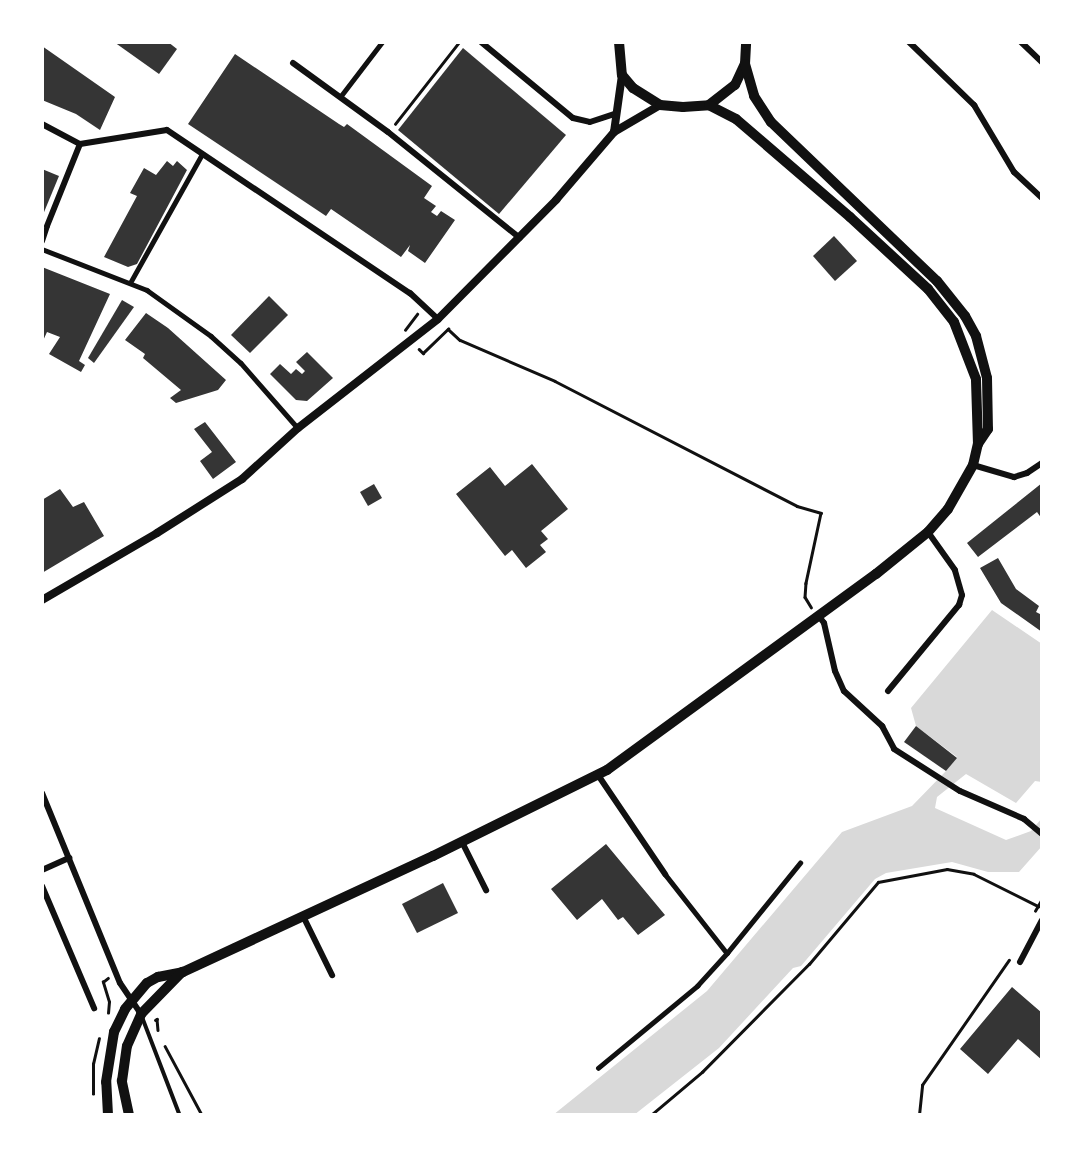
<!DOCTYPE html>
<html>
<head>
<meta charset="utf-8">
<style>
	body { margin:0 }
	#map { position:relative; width:1084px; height:1157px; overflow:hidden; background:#fff; font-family:"Titillium Web",sans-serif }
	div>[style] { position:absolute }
	.water>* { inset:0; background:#d9d9d9 }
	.building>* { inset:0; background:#353535 }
	.path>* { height:2.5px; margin:-1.25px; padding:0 1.25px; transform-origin:1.25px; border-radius:1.25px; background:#111 }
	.service>* { height:3.5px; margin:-1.75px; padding:0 1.75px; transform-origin:1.75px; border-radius:1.75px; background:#111 }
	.pedestrian>* { height:4.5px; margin:-2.25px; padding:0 2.25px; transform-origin:2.25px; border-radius:2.25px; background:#111 }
	.minor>* { height:6px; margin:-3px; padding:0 3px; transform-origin:3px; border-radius:3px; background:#111 }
	.tertiary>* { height:8px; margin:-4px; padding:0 4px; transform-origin:4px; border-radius:4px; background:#111 }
	.primary>* { height:10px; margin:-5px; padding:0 5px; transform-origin:5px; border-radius:5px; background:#111 }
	span { translate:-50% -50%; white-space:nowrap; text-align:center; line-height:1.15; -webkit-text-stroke:5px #fff; paint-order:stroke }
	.frame { position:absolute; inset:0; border:44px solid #fff; pointer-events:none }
</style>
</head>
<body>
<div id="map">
	<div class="water">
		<div style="clip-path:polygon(992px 610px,1042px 644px,1042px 782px,1035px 781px,1016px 803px,966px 774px,937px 797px,935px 808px,1006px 840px,1031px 831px,1042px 818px,1042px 846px,1019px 872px,988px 872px,952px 862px,886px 873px,875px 879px,801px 966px,793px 968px,719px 1048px,634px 1115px,553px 1115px,707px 991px,842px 832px,912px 806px,946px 771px,957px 757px,916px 726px,911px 708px)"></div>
	</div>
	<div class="building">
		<div style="clip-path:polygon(114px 42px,168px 42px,177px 49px,159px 74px)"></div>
		<div style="clip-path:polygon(42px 46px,115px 97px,100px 130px,76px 114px,42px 100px)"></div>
		<div style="clip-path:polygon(463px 48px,566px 135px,499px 214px,398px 130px)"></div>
		<div style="clip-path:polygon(235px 54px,339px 124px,344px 127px,347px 124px,432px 186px,424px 198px,436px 206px,431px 212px,437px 216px,441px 211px,455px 220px,425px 263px,408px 251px,410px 245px,401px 257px,331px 209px,326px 216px,188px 124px)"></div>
		<div style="clip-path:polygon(167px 161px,173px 166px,177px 161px,187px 170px,137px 264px,128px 267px,104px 257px,137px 196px,130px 193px,144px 168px,156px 175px)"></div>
		<div style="clip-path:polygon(42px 169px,59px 176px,42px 217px)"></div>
		<div style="clip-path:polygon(834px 236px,857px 261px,835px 281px,813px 256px)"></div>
		<div style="clip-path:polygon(42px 267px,110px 294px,79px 361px,85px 365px,81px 372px,49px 354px,60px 337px,47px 332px,42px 343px)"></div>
		<div style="clip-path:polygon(269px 296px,288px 315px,250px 353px,231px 335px)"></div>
		<div style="clip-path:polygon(122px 300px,134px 307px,94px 363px,88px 358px)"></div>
		<div style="clip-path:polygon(146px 313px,168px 328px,226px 380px,218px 390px,176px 403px,170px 398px,181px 390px,143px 358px,145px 354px,125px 340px)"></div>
		<div style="clip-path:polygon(307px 352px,333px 378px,307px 401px,296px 400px,270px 374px,280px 364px,291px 374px,296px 369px,302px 374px,305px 371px,296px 362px)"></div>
		<div style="clip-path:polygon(205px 422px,236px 462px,213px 479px,200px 461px,212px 452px,194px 429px)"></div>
		<div style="clip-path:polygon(532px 464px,568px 509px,541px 531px,548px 539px,540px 545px,546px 552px,526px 568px,512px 550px,505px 556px,456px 494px,490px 467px,505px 486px)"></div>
		<div style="clip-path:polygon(1042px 483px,1042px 519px,1037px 512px,978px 557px,967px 543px)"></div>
		<div style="clip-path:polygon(374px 484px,382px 498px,368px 506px,360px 492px)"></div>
		<div style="clip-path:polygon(60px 489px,73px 507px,84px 502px,104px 536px,42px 573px,42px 500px)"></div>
		<div style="clip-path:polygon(998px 558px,1016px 589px,1039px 606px,1036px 612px,1042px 615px,1042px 632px,1001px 603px,980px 568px)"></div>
		<div style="clip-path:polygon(916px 726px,957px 758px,946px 771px,904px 742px)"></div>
		<div style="clip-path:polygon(606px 844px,665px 915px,638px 935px,623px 917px,618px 920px,602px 899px,577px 920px,551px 889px)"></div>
		<div style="clip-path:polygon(443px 883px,458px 913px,417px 933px,402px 904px)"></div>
		<div style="clip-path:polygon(1012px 987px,1042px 1013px,1042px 1060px,1018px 1039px,988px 1074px,960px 1049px)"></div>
	</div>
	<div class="path">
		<div style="left:395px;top:124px;width:104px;rotate:-52deg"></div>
		<div style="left:405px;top:330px;width:20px;rotate:-53deg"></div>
		<div style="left:419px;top:349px;width:6px;rotate:45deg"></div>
		<div style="left:423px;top:353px;width:35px;rotate:-44deg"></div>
		<div style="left:448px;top:329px;width:16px;rotate:43deg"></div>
		<div style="left:460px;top:340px;width:103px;rotate:23.3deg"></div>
		<div style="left:555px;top:381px;width:272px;rotate:27.3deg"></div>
		<div style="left:797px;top:506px;width:25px;rotate:16deg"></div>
		<div style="left:821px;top:513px;width:72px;rotate:102.1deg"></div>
		<div style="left:806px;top:583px;width:14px;rotate:94deg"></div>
		<div style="left:805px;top:597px;width:12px;rotate:59deg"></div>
		<div style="left:1035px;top:911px;width:14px;rotate:-60deg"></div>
		<div style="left:108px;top:1013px;width:11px;rotate:-85deg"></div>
		<div style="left:109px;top:1002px;width:21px;rotate:-107deg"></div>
		<div style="left:103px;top:982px;width:6px;rotate:-39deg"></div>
		<div style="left:155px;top:1020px;width:2px;rotate:-27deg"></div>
		<div style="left:157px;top:1019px;width:11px;rotate:85deg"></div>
		<div style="left:165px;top:1046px;width:78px;rotate:61.8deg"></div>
		<div style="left:93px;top:1094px;width:30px;rotate:-90deg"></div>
		<div style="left:93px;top:1064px;width:26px;rotate:-77deg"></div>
		<div style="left:651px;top:1115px;width:67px;rotate:-40.1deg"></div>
		<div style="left:702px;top:1072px;width:152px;rotate:-45.3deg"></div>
		<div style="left:809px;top:964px;width:107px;rotate:-49.9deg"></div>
		<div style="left:878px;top:882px;width:70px;rotate:-10.7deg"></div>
		<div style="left:947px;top:869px;width:27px;rotate:10deg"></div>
		<div style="left:974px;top:874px;width:72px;rotate:26.6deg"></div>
		<div style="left:919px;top:1115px;width:30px;rotate:-84deg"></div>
		<div style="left:922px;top:1085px;width:152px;rotate:-55.2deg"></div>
	</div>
	<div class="service">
		<div style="left:142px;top:1016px;width:106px;rotate:69deg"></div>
	</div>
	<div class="pedestrian">
		<div style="left:340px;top:97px;width:69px;rotate:-52.6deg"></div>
		<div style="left:42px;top:241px;width:16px;rotate:-72deg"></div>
		<div style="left:42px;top:249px;width:113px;rotate:21.3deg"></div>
		<div style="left:147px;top:290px;width:79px;rotate:35.7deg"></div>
		<div style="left:211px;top:336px;width:40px;rotate:42deg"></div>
		<div style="left:241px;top:363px;width:85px;rotate:48.8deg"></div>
		<div style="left:130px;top:283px;width:148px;rotate:-60.8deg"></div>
		<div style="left:665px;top:874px;width:100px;rotate:51.9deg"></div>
		<div style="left:727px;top:953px;width:116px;rotate:-51deg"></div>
		<div style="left:598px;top:1068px;width:129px;rotate:-39.6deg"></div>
		<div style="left:697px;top:986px;width:45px;rotate:-47.7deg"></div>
	</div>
	<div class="minor">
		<div style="left:481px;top:42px;width:119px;rotate:39.6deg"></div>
		<div style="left:573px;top:118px;width:17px;rotate:13deg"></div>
		<div style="left:590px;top:122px;width:26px;rotate:-18deg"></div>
		<div style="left:909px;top:42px;width:91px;rotate:44.1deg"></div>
		<div style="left:974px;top:105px;width:78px;rotate:59.2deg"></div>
		<div style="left:1014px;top:172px;width:38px;rotate:43deg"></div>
		<div style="left:1021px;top:42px;width:29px;rotate:44deg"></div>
		<div style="left:293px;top:63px;width:117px;rotate:36deg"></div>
		<div style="left:388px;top:132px;width:169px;rotate:38.8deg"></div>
		<div style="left:42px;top:124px;width:43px;rotate:27.8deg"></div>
		<div style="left:80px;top:144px;width:88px;rotate:-9.1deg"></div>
		<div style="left:167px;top:130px;width:293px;rotate:33.9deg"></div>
		<div style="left:410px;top:293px;width:38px;rotate:43deg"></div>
		<div style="left:47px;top:226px;width:88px;rotate:-68.1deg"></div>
		<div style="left:973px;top:465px;width:43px;rotate:16.3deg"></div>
		<div style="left:1014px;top:477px;width:14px;rotate:-17deg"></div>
		<div style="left:1027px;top:473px;width:18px;rotate:-34deg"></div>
		<div style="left:818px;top:615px;width:10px;rotate:53deg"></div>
		<div style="left:824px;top:623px;width:49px;rotate:77.1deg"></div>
		<div style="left:835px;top:671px;width:22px;rotate:66deg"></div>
		<div style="left:844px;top:691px;width:52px;rotate:42.6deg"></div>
		<div style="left:882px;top:726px;width:26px;rotate:62deg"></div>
		<div style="left:894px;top:749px;width:78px;rotate:32.5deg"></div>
		<div style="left:960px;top:791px;width:70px;rotate:23.6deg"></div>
		<div style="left:1024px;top:819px;width:23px;rotate:40deg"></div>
		<div style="left:888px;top:691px;width:112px;rotate:-50.5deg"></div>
		<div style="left:959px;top:605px;width:10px;rotate:-73deg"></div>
		<div style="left:962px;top:595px;width:26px;rotate:-106deg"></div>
		<div style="left:955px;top:570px;width:47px;rotate:-125.4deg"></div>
		<div style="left:598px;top:775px;width:120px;rotate:55.9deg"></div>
		<div style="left:42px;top:793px;width:205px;rotate:67.7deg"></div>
		<div style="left:120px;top:983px;width:37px;rotate:56deg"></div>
		<div style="left:462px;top:842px;width:54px;rotate:63.4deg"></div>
		<div style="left:42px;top:870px;width:30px;rotate:-24deg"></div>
		<div style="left:42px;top:886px;width:133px;rotate:66.9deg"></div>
		<div style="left:303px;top:916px;width:66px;rotate:63.8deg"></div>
		<div style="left:1020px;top:962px;width:47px;rotate:-62.4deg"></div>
	</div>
	<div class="tertiary">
		<div style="left:614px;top:132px;width:58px;rotate:-82deg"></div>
		<div style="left:42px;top:600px;width:133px;rotate:-30.2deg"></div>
		<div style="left:157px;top:533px;width:101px;rotate:-32.4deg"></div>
		<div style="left:242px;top:479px;width:76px;rotate:-42.3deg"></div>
		<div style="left:298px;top:428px;width:177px;rotate:-37.9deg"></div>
		<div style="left:438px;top:319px;width:168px;rotate:-45.2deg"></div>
		<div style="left:556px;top:200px;width:89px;rotate:-49.5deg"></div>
		<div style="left:614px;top:132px;width:53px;rotate:-30.4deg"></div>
	</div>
	<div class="primary">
		<div style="left:619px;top:42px;width:33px;rotate:85deg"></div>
		<div style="left:622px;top:75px;width:17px;rotate:50deg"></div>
		<div style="left:633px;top:88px;width:32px;rotate:32deg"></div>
		<div style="left:660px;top:105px;width:23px;rotate:5deg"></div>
		<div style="left:683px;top:107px;width:26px;rotate:-4deg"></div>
		<div style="left:709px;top:105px;width:33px;rotate:-38deg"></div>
		<div style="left:735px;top:85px;width:23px;rotate:-65deg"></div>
		<div style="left:745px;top:64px;width:22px;rotate:-87deg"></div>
		<div style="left:745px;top:64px;width:33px;rotate:74deg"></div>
		<div style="left:754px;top:96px;width:31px;rotate:57deg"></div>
		<div style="left:771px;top:122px;width:230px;rotate:43.8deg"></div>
		<div style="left:937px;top:281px;width:45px;rotate:51.3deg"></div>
		<div style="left:965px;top:316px;width:23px;rotate:61deg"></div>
		<div style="left:976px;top:336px;width:43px;rotate:75.3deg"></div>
		<div style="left:987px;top:378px;width:51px;rotate:88.9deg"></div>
		<div style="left:988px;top:429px;width:18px;rotate:124deg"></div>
		<div style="left:108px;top:1115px;width:33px;rotate:-93deg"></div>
		<div style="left:106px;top:1082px;width:51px;rotate:-80.9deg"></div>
		<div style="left:114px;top:1032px;width:25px;rotate:-64deg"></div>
		<div style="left:125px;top:1009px;width:34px;rotate:-50deg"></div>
		<div style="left:147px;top:983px;width:13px;rotate:-29deg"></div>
		<div style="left:158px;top:977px;width:25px;rotate:-11deg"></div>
		<div style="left:183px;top:972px;width:276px;rotate:-24.9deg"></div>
		<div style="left:433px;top:856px;width:194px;rotate:-26.3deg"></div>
		<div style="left:607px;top:770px;width:333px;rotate:-36.1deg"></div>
		<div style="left:876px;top:574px;width:67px;rotate:-38.9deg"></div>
		<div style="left:928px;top:532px;width:30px;rotate:-49deg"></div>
		<div style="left:948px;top:509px;width:51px;rotate:-60.4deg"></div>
		<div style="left:973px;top:465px;width:22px;rotate:-77deg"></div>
		<div style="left:978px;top:444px;width:65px;rotate:-91.8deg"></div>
		<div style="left:976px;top:379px;width:61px;rotate:-111.1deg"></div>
		<div style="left:954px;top:322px;width:42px;rotate:-128.2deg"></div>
		<div style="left:928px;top:289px;width:106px;rotate:-137.3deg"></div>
		<div style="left:850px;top:217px;width:150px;rotate:-139.3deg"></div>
		<div style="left:736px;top:119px;width:30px;rotate:-153deg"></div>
		<div style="left:129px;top:1115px;width:35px;rotate:-102deg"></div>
		<div style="left:122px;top:1081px;width:35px;rotate:-82deg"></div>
		<div style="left:127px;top:1046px;width:35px;rotate:-66deg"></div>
		<div style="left:141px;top:1014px;width:59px;rotate:-45.7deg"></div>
	</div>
	<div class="frame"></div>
</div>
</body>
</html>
